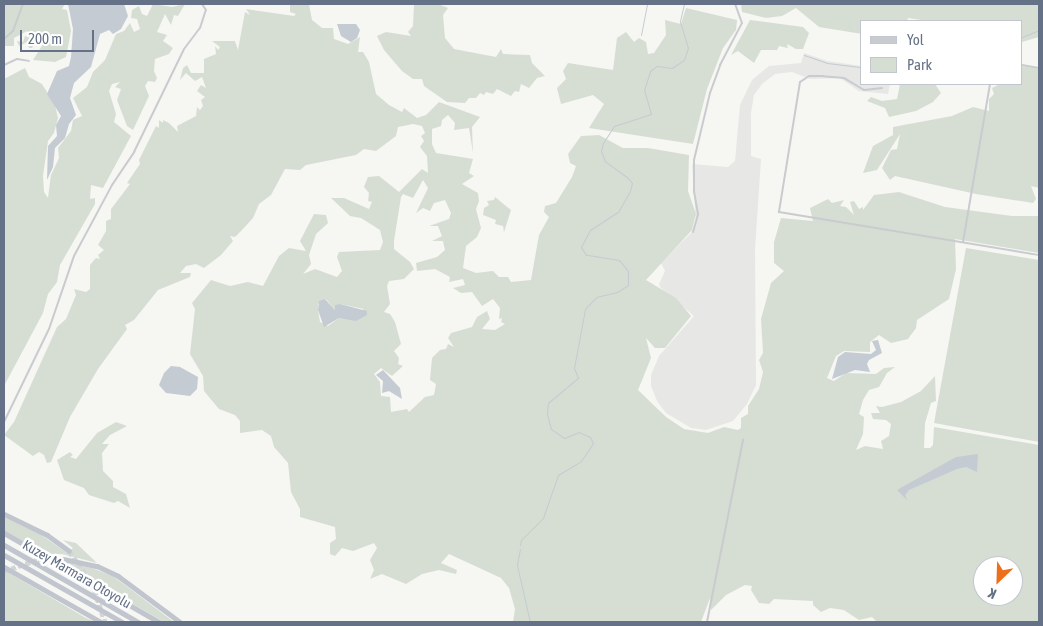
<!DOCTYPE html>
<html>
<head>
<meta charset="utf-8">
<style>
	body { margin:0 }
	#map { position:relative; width:1043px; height:626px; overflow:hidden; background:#f6f6f3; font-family:"Asap Condensed",sans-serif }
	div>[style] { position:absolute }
	.built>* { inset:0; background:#e7e7e6 }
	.green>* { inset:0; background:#d6ded3 }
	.water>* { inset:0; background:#c4cbd2 }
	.stream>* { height:1px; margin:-0.5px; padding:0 0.5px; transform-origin:0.5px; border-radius:0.5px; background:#c4cbd2 }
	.motorway-tunnel>* { height:5px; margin-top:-2.5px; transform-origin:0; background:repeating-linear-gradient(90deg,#d2d5d8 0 5px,transparent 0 7.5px) }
	.minor>* { height:2px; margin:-1px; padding:0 1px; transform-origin:1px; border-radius:1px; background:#c9cbcf }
	.motorway>* { height:5px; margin:-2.5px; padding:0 2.5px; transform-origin:2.5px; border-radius:2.5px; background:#c0c5ce }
	span { translate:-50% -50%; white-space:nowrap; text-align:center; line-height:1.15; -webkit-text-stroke:5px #fff; paint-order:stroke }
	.street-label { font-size:14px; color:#647186 }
	.frame { position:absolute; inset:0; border:5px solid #647186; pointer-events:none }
	.legend { position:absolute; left:860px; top:20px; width:162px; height:65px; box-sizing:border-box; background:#fff; border:1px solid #c1c6cf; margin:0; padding:6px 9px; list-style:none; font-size:15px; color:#647186 }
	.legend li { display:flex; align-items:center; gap:10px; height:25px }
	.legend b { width:25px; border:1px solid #c1c6cf }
	.north { position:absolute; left:973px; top:556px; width:50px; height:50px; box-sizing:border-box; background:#fff; border:1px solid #c1c6cf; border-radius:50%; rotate:204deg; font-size:14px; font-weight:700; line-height:20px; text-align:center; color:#647186 }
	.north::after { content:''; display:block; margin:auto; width:18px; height:22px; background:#ed6f1c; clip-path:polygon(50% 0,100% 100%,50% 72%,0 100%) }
	.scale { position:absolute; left:20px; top:30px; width:74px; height:22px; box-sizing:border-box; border:2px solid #647186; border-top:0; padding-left:6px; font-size:15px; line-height:18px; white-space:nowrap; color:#647186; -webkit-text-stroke:4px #fff; paint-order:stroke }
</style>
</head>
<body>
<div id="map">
	<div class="built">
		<div style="clip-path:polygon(804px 53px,827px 61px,862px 66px,862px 84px,890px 84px,888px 94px,859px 91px,840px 78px,810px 79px,792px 72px,775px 74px,762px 84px,754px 95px,751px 113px,751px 156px,761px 159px,755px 249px,756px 385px,747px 404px,733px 421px,706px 430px,691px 428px,666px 413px,657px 401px,651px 386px,651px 375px,659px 356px,694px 316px,660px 287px,659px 284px,665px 271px,661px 263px,691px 233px,696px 223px,692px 164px,728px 167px,735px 161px,740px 105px,752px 80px,769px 66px,801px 63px)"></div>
	</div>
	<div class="green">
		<div style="clip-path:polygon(4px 4px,65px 4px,62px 9px,67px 10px,71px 31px,66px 57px,55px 62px,33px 60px,45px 41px,35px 33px,37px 39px,32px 48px,29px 48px,27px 42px,19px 46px,17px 41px,23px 42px,25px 36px,30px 38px,27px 31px,14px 38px,14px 46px,4px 46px)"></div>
		<div style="clip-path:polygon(153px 4px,172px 7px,185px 4px,178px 16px,174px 15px,171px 25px,165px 14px,157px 32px,167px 35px,163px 41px,173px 48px,169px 54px,155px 59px,154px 71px,157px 78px,155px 82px,148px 81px,145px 86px,149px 96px,133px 130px,127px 126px,117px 100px,121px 89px,115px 87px,120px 82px,112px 84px,109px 91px,116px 114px,114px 122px,131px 136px,103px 188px,91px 185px,90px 199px,95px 198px,95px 204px,60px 265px,57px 282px,48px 294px,43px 313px,4px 386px,4px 79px,25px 68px,29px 77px,42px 84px,55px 105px,58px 118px,54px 133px,48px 141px,43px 176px,44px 192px,48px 198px,51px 175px,59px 158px,58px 148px,71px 131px,73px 120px,82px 116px,73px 98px,87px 87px,93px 72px,105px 60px,116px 34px,124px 31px,130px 23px,134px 32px,140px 29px,137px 19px,131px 18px,132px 10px,139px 6px,142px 14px,147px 16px)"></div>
		<div style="clip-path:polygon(evenodd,290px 4px,309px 4px,312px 20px,322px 28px,333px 28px,334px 39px,348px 44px,360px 37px,358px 52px,363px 52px,369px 62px,376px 94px,389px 105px,402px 112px,404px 108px,417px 118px,426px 115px,439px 102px,480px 117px,472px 127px,473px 153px,469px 128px,454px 130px,455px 123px,448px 115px,442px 120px,441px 126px,432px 129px,432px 144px,436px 153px,473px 159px,469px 173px,474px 176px,462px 184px,478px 193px,479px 201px,476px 209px,481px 228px,477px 237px,466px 246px,463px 268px,476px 273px,493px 271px,499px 277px,508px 277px,511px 282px,531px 280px,539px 235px,549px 217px,544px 212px,545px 206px,556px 203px,572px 177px,576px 166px,570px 163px,568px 154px,581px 136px,599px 135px,623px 148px,648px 148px,689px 155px,688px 191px,696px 214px,692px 230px,646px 280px,676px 298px,691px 316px,665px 348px,655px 348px,646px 338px,651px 358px,638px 390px,666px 417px,684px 429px,708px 433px,724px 427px,738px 430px,741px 428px,741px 418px,748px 414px,748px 406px,759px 389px,763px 372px,759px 360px,763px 353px,761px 319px,771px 283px,784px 271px,774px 263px,774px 242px,781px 218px,813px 221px,810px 208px,828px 199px,832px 203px,844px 200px,840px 206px,846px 207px,854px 215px,850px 202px,854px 201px,859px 209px,863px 207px,863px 210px,874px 195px,899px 192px,945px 207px,1012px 216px,1039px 216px,1039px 253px,955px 239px,956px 269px,949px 299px,917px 320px,916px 328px,908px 339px,891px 343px,879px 335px,870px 342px,870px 352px,844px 351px,836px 356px,827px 378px,834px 381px,846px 373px,876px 374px,884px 368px,895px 367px,887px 373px,879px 387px,869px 390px,863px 400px,859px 414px,864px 417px,863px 434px,856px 450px,865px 446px,883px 449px,881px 441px,889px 436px,891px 424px,886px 420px,873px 419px,871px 413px,880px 413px,876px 406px,882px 407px,901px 402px,921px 391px,935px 376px,936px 401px,931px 403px,925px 423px,924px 448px,930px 448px,933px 445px,934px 427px,1039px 445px,1039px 622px,877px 622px,872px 617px,859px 620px,844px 610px,830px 608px,821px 612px,813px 605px,813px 601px,774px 599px,769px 604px,759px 603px,751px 590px,752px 586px,745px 585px,726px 595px,711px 610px,710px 598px,701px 622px,513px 622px,515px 609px,509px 588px,501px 578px,449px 554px,441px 563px,457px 570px,456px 574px,439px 570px,422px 574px,406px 584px,382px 574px,370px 579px,374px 570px,370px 560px,377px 548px,374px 543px,353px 551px,342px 548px,335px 556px,330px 554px,330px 543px,336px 539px,335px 527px,300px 517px,300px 509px,291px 492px,288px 463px,274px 447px,271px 436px,262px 430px,240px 433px,240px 421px,235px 415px,219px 409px,204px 391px,203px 376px,190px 354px,195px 309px,192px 303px,211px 280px,230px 286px,248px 282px,263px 286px,279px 256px,289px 248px,306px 251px,300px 241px,314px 214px,326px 215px,328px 223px,316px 234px,309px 255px,311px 264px,303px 274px,315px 269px,337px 277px,342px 271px,337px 257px,339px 252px,380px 250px,383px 242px,380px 230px,361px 218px,350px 216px,331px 198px,344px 198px,369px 209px,372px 202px,368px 201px,369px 193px,364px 187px,368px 177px,379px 176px,399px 192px,422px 169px,428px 173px,427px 156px,420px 147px,424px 141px,421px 136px,425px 133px,422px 126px,413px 124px,398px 127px,396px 136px,376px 151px,364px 149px,356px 155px,306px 165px,300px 170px,285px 169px,271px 195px,259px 204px,253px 218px,242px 230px,235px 237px,230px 236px,233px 241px,221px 255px,204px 268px,196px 264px,186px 266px,180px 273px,191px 273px,190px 277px,158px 290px,134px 320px,125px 325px,127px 329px,98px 369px,70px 417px,51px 462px,47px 463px,44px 455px,39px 452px,33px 456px,4px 435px,14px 422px,57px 327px,66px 319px,76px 295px,74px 289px,86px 292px,90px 289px,90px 265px,96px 258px,100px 259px,98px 255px,104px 250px,98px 245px,106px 231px,106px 221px,111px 219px,111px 209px,130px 184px,127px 183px,140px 164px,139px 160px,156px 126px,159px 128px,159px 120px,163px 123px,163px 120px,169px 123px,178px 132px,177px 126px,196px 116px,197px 107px,200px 110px,203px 106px,201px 100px,205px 97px,197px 91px,201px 85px,206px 88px,202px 77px,195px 81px,186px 73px,180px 80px,183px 68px,187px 65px,191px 73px,204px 73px,204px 59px,216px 54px,215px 46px,218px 50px,220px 47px,212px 41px,235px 41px,238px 50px,245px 12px,250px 15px,246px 9px,294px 16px,296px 14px,290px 12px,290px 4px,423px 180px,428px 188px,416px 213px,423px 208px,430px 211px,434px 203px,445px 200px,451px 213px,449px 219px,429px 226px,438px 226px,442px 236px,432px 241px,443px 241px,445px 250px,437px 257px,416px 263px,417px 271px,435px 269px,450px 277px,449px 282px,463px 279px,465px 285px,453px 288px,461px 293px,472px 292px,482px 306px,493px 299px,500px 308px,499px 319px,502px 318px,501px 322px,505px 324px,495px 330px,482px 329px,490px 319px,487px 311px,477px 317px,472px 327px,451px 333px,448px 338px,454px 347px,448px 344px,446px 349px,440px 350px,432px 358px,430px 380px,436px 384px,434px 395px,425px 397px,409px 412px,407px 409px,391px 412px,390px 397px,381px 396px,380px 382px,374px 374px,381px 368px,392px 376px,403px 366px,398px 364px,399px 358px,394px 351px,401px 344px,395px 322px,390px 314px,384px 312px,390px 304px,387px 286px,389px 281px,404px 279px,414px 269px,410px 262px,394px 249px,394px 241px,401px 197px,403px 194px,413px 198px,423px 180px,290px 4px,326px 299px,335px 310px,340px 304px,364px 309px,349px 319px,339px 318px,328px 326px,320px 322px,318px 310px,318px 304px,326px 299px,290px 4px,983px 566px,1013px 566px,1013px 596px,983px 596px,983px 566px)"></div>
		<div style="clip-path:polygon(414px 4px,438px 4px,448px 8px,443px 15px,445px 38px,454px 49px,496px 57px,501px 49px,503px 54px,530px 55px,532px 63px,545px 76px,537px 78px,529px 88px,521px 84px,519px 92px,515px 91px,511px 96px,497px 89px,493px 94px,486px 92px,484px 95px,480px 93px,476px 98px,469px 98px,465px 103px,447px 102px,424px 86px,422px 79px,413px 79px,402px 71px,384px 50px,377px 36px,386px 32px,411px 36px,408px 32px,413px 26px)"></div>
		<div style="clip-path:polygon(741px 4px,1039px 4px,1039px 37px,1022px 42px,1022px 21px,927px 21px,908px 18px,907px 21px,862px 21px,862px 34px,819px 27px,796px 8px,782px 16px,766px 18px,742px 12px)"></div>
		<div style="clip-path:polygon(686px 8px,737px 20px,736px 30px,723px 48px,707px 89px,693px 144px,589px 128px,604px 104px,593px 95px,561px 104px,557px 88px,566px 79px,563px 71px,568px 63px,613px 70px,617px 38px,626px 32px,634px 42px,639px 38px,646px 42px,648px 54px,654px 53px,666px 35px,665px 20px,681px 24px)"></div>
		<div style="clip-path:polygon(750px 20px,803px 27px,809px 33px,803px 49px,796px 49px,787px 44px,788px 48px,779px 46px,777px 50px,761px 50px,754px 63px,738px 51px,731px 55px)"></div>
		<div style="clip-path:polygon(1022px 66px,1039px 69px,1039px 188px,1031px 186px,1036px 199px,1033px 203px,976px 194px,895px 176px,890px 180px,882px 168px,891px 150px,897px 149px,900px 134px,877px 170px,863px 173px,873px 146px,893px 135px,893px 127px,952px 116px,973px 107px,989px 111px,989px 99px,994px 94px,992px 88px,1000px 84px,1022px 84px)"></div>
		<div style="clip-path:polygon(900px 84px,935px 84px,941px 93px,933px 102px,916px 111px,889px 117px,885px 108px,867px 101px,871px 97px,882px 101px,897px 99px)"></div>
		<div style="clip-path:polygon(495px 197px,511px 210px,504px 232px,503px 226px,495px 224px,496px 220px,483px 215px,484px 208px,489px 205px,487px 201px,494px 200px)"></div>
		<div style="clip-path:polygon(966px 248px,1039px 260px,1039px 442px,934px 423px)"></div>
		<div style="clip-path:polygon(116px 422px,127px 426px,110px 435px,102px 444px,109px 444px,102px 453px,103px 471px,113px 481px,113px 487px,126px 494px,130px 508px,118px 501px,114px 503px,89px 495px,84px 488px,64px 480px,57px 460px,70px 452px,73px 455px,70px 457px,76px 459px,97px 433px)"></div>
		<div style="clip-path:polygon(4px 517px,40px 534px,67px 553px,73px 548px,63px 540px,76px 543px,97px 563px,62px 554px,44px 554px,4px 531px)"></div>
		<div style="clip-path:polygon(58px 561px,92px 568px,113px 576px,174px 622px,164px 622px)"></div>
		<div style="clip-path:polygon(4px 570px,86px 618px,95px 622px,4px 622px)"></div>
	</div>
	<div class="water">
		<div style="clip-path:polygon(68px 4px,124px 4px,128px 16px,121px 29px,113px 34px,109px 30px,100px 34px,91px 67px,74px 83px,70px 98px,76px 115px,69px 124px,65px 138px,55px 148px,53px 167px,47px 180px,48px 146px,57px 136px,56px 125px,61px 116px,47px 94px,57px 71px,69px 66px,71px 57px,73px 29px)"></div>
		<div style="clip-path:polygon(337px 24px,356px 24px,360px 30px,357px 38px,351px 42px,341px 36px)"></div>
		<div style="clip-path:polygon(325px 299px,335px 310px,335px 305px,340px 304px,367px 311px,367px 315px,356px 321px,339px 318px,324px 327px,318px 310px,319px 301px)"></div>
		<div style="clip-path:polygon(878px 340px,882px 353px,869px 360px,867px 364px,870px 372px,855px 370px,832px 379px,838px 357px,845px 352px,871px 354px,876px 350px,872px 341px)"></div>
		<div style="clip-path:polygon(171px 366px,180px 367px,198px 377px,197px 389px,190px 396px,166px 393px,159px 385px,164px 373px)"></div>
		<div style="clip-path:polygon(383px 370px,400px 388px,402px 399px,389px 391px,382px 393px,383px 381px,376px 375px)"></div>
		<div style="clip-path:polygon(978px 454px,977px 472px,966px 467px,957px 469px,909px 490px,905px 495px,907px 500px,897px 490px,956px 457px)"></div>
	</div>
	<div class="stream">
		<div style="left:641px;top:35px;width:32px;rotate:-79deg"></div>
		<div style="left:1022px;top:37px;width:18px;rotate:-22deg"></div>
		<div style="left:804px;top:55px;width:24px;rotate:19deg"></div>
		<div style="left:827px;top:63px;width:35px;rotate:7deg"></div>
		<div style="left:520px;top:545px;width:5px;rotate:-79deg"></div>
		<div style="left:521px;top:540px;width:31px;rotate:-45deg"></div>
		<div style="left:543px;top:518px;width:46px;rotate:-70.8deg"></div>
		<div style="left:558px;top:475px;width:27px;rotate:-31deg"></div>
		<div style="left:581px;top:461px;width:22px;rotate:-56deg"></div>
		<div style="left:593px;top:443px;width:7px;rotate:-117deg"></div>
		<div style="left:590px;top:437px;width:12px;rotate:-156deg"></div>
		<div style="left:579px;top:432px;width:16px;rotate:158deg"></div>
		<div style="left:564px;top:438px;width:16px;rotate:-145deg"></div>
		<div style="left:551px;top:429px;width:16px;rotate:-105deg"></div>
		<div style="left:547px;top:414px;width:11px;rotate:-85deg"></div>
		<div style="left:548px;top:403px;width:39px;rotate:-40deg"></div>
		<div style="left:578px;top:378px;width:11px;rotate:-112deg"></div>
		<div style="left:574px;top:368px;width:60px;rotate:-79.4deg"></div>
		<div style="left:585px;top:309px;width:16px;rotate:-47deg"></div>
		<div style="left:596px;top:297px;width:22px;rotate:-13deg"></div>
		<div style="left:617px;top:292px;width:13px;rotate:-32deg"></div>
		<div style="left:628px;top:285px;width:14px;rotate:-90deg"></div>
		<div style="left:628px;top:271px;width:14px;rotate:-129deg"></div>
		<div style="left:619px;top:260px;width:33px;rotate:-171deg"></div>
		<div style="left:586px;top:255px;width:9px;rotate:-122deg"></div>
		<div style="left:581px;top:247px;width:19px;rotate:-62deg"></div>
		<div style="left:590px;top:230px;width:33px;rotate:-33deg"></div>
		<div style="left:618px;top:212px;width:24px;rotate:-60deg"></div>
		<div style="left:630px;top:191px;width:8px;rotate:-76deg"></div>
		<div style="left:632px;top:183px;width:6px;rotate:-129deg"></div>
		<div style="left:628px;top:178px;width:29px;rotate:-144deg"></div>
		<div style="left:605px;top:161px;width:11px;rotate:-112deg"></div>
		<div style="left:601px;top:151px;width:8px;rotate:-76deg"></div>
		<div style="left:603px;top:143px;width:20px;rotate:-57deg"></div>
		<div style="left:614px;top:126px;width:39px;rotate:-18deg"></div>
		<div style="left:651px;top:114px;width:25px;rotate:-106deg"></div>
		<div style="left:644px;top:90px;width:20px;rotate:-72deg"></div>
		<div style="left:650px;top:71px;width:9px;rotate:-36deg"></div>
		<div style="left:657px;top:66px;width:15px;rotate:8deg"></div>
		<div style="left:672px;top:68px;width:14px;rotate:-34deg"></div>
		<div style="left:684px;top:60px;width:13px;rotate:-72deg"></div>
		<div style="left:688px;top:48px;width:28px;rotate:-107deg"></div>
		<div style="left:680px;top:21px;width:17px;rotate:-77deg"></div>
		<div style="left:520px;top:549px;width:16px;rotate:101deg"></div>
		<div style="left:517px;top:565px;width:58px;rotate:77.2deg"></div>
	</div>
	<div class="motorway-tunnel">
		<div style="left:69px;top:551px;width:39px;rotate:54deg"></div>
		<div style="left:92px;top:583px;width:41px;rotate:71.6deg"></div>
		<div style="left:4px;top:571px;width:36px;rotate:-19deg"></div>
		<div style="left:38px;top:559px;width:25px"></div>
	</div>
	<div class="minor">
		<div style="left:4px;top:39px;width:12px;rotate:-42deg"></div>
		<div style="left:13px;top:31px;width:29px;rotate:-70deg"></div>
		<div style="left:4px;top:65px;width:14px;rotate:-25deg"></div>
		<div style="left:17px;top:59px;width:12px;rotate:9deg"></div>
		<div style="left:1022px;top:65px;width:17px;rotate:10deg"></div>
		<div style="left:882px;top:88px;width:18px;rotate:174deg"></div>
		<div style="left:864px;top:90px;width:23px;rotate:-149deg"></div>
		<div style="left:844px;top:78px;width:21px;rotate:-175deg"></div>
		<div style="left:823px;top:76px;width:14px;rotate:180deg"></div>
		<div style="left:809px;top:76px;width:11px;rotate:146deg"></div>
		<div style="left:800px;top:82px;width:132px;rotate:99.2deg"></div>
		<div style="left:779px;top:212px;width:264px;rotate:9.4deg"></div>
		<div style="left:693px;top:232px;width:19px;rotate:-74deg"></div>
		<div style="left:698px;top:214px;width:22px;rotate:-100deg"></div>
		<div style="left:694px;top:192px;width:32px;rotate:-90deg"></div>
		<div style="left:694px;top:160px;width:69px;rotate:-76.6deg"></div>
		<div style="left:710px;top:93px;width:30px;rotate:-70deg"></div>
		<div style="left:720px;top:65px;width:47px;rotate:-62.4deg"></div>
		<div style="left:742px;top:23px;width:20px;rotate:-110deg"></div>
		<div style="left:963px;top:242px;width:160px;rotate:-80.3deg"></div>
		<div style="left:4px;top:422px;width:103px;rotate:-64.2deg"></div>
		<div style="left:49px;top:329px;width:77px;rotate:-71.1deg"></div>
		<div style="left:74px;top:256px;width:81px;rotate:-61.8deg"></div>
		<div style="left:112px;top:185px;width:40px;rotate:-56deg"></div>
		<div style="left:134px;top:152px;width:114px;rotate:-64.1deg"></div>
		<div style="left:184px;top:49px;width:26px;rotate:-53deg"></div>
		<div style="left:200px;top:28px;width:19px;rotate:-72deg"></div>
		<div style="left:206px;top:10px;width:7px;rotate:-124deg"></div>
		<div style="left:707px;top:622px;width:186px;rotate:-78.8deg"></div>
	</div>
	<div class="motorway">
		<div style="left:4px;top:514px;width:48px;rotate:26deg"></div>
		<div style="left:47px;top:535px;width:27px;rotate:36deg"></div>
		<div style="left:4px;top:533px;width:179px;rotate:29.9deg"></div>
		<div style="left:4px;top:545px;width:155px;rotate:29.9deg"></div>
		<div style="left:4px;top:555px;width:136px;rotate:29.6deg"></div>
		<div style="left:63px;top:559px;width:35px;rotate:12deg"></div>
		<div style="left:97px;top:566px;width:23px;rotate:25deg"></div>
		<div style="left:118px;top:576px;width:77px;rotate:36.6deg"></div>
		<div style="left:4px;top:567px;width:112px;rotate:29.6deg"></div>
	</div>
	<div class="street-label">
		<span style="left:77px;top:574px;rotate:30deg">Kuzey Marmara Otoyolu</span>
	</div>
	<div class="frame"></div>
	<ul class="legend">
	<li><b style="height:6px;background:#c9cbcf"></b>Yol</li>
	<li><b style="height:14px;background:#d6ded3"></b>Park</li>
	</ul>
	<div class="north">K</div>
	<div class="scale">200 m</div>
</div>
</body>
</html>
